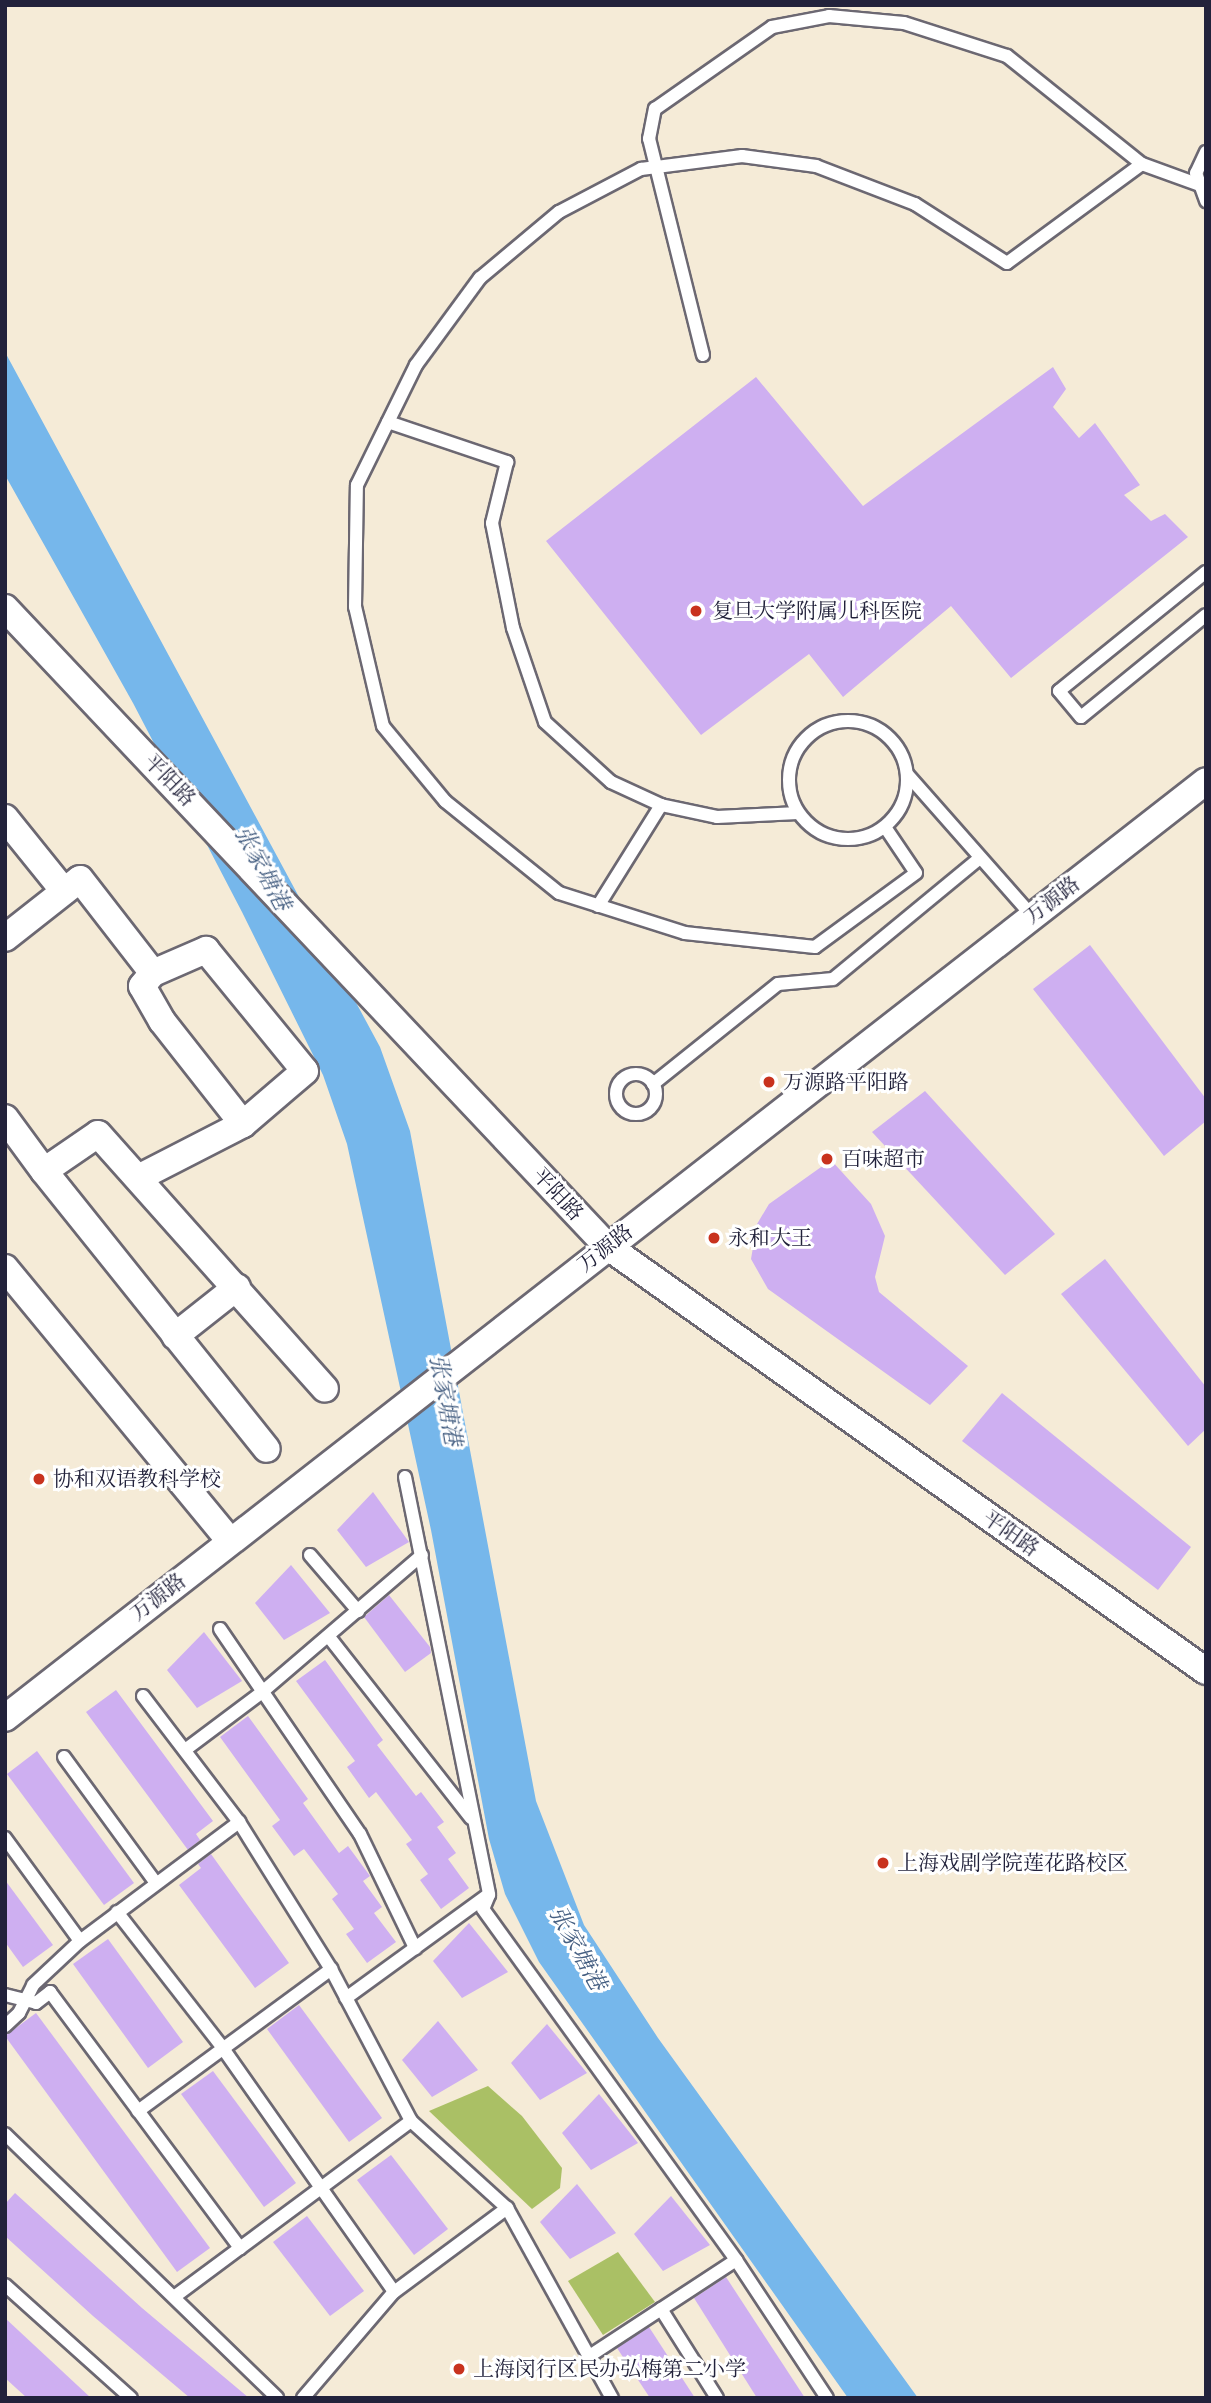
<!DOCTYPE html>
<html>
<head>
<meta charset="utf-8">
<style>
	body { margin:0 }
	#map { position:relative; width:1211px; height:2403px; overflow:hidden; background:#f5ebd7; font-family:"Libre Caslon Text","Noto Serif SC",serif }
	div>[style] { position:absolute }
	.green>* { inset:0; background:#aac065 }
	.water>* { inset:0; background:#76b7eb }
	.building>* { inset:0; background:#ceaff1 }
	.roads { filter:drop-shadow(2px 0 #6c6872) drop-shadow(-2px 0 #6c6872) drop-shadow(0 2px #6c6872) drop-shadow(0 -2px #6c6872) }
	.service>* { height:12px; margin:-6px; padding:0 6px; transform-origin:6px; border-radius:6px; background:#fff }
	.service>.ring { margin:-6px; padding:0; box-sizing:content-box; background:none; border:12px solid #fff; border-radius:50% }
	.minor>* { height:26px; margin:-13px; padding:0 13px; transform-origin:13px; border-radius:13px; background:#fff }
	.dots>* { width:19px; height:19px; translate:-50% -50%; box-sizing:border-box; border:4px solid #fff; border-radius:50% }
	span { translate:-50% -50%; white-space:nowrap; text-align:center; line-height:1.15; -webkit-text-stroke:6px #fff; paint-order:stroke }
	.poi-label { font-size:21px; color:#22223b }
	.left { translate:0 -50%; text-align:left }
	.street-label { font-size:21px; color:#22223b }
	.water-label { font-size:23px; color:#445e81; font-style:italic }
	.frame { position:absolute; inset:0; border:7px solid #22223b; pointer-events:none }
</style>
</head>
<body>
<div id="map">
	<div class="green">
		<div style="clip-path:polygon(488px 2086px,522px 2116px,562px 2168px,560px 2188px,532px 2209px,429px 2111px)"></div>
		<div style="clip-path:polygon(618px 2252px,655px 2302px,603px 2335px,568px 2281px)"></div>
	</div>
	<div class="water">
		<div style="clip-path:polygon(5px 352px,380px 1047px,410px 1131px,536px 1801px,584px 1925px,658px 2038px,918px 2398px,848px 2398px,539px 1962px,505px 1894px,489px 1839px,431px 1530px,347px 1144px,323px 1075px,242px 912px,133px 703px,5px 475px)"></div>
	</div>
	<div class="building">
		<div style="clip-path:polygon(1053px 367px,1066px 389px,1053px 407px,1079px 438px,1095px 423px,1140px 485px,1124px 495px,1151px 521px,1165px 514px,1188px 537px,1011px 678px,951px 606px,843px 697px,809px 654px,701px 735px,546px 541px,756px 377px,863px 506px)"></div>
		<div style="clip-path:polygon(1090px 945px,1206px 1099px,1206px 1121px,1164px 1156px,1033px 989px)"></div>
		<div style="clip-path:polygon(925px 1091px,1055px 1234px,1005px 1275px,872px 1132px)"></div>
		<div style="clip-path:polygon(831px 1160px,871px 1204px,885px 1236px,875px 1277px,879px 1292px,968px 1366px,930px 1405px,768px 1289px,751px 1259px,757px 1224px,769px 1204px)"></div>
		<div style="clip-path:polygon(1105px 1259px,1206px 1387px,1206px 1429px,1188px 1446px,1061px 1294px)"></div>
		<div style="clip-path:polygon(1002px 1393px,1191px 1547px,1158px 1590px,962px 1441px)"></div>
		<div style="clip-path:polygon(373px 1492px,409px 1542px,366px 1567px,337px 1530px)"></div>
		<div style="clip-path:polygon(291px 1565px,330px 1613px,284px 1640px,255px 1603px)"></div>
		<div style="clip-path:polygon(389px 1595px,430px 1647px,431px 1653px,405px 1672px,364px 1617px)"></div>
		<div style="clip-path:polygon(204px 1632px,242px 1681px,197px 1708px,167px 1670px)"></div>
		<div style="clip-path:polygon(325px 1660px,383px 1740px,377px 1745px,416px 1796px,421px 1792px,444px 1822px,437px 1827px,456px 1853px,448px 1859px,469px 1888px,441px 1909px,420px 1880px,428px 1874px,406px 1844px,412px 1840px,376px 1792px,369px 1798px,347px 1767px,355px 1761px,296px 1681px)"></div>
		<div style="clip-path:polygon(116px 1690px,213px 1821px,196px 1834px,200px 1840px,188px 1850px,86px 1712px)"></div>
		<div style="clip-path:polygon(248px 1716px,308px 1799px,303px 1803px,339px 1853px,348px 1846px,370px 1876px,363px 1881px,382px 1907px,374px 1913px,396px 1942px,367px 1963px,346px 1934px,354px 1929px,332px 1899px,338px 1894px,304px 1849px,294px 1856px,272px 1826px,280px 1820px,220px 1737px)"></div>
		<div style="clip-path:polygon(37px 1751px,134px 1883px,104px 1905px,7px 1774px)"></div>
		<div style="clip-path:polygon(211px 1854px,289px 1963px,255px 1988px,179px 1885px,201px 1868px,198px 1864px)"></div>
		<div style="clip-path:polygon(5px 1880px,53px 1945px,23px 1967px,5px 1942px)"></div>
		<div style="clip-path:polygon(469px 1923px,508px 1972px,462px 1998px,433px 1961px)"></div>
		<div style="clip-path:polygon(108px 1939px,183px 2042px,148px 2068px,73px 1964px)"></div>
		<div style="clip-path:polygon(299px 2005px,382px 2118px,349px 2142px,267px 2029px)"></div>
		<div style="clip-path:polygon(36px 2013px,210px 2248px,177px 2272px,5px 2036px)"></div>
		<div style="clip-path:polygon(438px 2021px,478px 2070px,432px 2097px,402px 2060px)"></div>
		<div style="clip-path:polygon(547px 2024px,587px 2073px,540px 2100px,511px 2063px)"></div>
		<div style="clip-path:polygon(213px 2071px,296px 2183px,264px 2207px,181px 2094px)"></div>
		<div style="clip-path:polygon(599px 2094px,638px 2143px,591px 2170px,562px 2133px)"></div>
		<div style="clip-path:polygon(391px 2155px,448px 2229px,414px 2255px,357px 2180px)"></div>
		<div style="clip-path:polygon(577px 2184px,616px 2233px,570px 2259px,540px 2222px)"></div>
		<div style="clip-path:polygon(15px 2193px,142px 2308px,249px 2398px,190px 2398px,93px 2316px,5px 2236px,5px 2204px)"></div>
		<div style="clip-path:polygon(671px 2196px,710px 2245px,663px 2271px,634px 2234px)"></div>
		<div style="clip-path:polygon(307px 2216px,364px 2291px,330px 2316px,273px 2242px)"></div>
		<div style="clip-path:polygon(726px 2277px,805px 2398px,757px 2398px,694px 2298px)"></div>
		<div style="clip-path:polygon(5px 2318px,91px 2398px,27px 2398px,5px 2378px)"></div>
		<div style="clip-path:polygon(649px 2327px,695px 2398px,650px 2398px,617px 2348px)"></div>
	</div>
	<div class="roads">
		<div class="service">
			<div style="left:1206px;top:152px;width:23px;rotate:115deg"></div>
			<div style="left:1196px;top:173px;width:30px;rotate:70deg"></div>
			<div style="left:703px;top:355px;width:223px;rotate:-104deg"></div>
			<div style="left:649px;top:139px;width:31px;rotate:-79deg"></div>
			<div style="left:655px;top:109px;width:143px;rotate:-35deg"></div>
			<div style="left:772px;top:27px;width:58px;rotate:-10.9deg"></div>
			<div style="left:829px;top:16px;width:75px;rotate:5.3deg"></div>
			<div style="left:904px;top:23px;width:108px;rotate:17.8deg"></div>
			<div style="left:1007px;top:56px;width:173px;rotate:38.7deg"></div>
			<div style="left:388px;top:422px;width:126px;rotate:18.6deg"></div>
			<div style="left:507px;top:462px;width:63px;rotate:103.8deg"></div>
			<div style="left:492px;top:523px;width:107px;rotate:78.7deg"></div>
			<div style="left:513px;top:628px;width:99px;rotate:71.2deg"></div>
			<div style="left:545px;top:722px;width:89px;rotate:42.3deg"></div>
			<div style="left:611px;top:782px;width:55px;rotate:24.7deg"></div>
			<div style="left:661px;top:805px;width:57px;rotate:12.1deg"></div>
			<div style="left:717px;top:817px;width:81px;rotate:-2.8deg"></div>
			<div style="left:1206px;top:572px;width:189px;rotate:141deg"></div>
			<div style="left:1059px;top:691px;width:34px;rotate:50deg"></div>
			<div style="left:1081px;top:717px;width:161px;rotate:-39.2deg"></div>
			<div class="ring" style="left:789px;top:721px;width:106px;height:106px"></div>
			<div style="left:907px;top:774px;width:189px;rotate:48.6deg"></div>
			<div style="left:885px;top:827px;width:55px;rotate:56deg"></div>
			<div style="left:916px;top:873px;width:125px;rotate:143.8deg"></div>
			<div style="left:815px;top:947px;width:131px;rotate:-173.9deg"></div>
			<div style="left:685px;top:933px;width:132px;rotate:-162.4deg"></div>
			<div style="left:559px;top:893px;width:146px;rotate:-141.1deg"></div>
			<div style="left:445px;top:801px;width:97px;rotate:-129.6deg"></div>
			<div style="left:383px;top:726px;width:122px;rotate:-103.2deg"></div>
			<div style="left:355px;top:607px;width:122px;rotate:-89.1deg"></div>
			<div style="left:357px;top:485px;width:134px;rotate:-63.8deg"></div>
			<div style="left:416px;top:365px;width:108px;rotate:-53.7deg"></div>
			<div style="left:480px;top:278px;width:103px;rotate:-39.9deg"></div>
			<div style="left:559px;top:212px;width:93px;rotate:-27.7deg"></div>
			<div style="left:641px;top:169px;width:102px;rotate:-7.3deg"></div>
			<div style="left:742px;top:156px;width:75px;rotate:7.7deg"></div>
			<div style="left:816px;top:166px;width:106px;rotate:21deg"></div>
			<div style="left:915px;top:204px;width:109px;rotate:32.7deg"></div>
			<div style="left:1007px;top:263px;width:167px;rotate:-36.3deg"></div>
			<div style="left:1142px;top:164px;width:59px;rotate:20deg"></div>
			<div style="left:598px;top:906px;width:119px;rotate:-58deg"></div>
			<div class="ring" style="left:616px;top:1074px;width:28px;height:28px"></div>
			<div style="left:653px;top:1084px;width:160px;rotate:-38.7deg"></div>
			<div style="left:778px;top:984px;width:55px;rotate:-5.2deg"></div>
			<div style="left:833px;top:979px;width:190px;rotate:-39.5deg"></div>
			<div style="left:405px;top:1477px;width:426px;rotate:78.6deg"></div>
			<div style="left:489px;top:1895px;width:15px;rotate:113deg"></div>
			<div style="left:483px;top:1909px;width:433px;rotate:54.2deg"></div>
			<div style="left:736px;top:2260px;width:165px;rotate:56.6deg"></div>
			<div style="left:310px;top:1555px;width:74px;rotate:49.4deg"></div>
			<div style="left:220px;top:1629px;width:248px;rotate:55.7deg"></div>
			<div style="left:360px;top:1834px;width:127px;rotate:64.2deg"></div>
			<div style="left:329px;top:1637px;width:230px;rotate:51.9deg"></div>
			<div style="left:143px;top:1696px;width:158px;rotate:52.7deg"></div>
			<div style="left:239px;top:1822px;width:173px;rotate:58deg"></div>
			<div style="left:331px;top:1969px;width:172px;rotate:62.2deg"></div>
			<div style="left:411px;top:2121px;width:130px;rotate:42.2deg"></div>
			<div style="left:185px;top:1750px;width:95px;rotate:-36.9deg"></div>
			<div style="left:261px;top:1693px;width:212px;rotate:-40.6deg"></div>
			<div style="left:64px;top:1757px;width:156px;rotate:53.9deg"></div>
			<div style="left:5px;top:1838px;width:127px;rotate:53.9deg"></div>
			<div style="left:117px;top:1912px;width:171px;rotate:52.1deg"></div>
			<div style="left:222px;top:2047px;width:299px;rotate:54.9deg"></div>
			<div style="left:5px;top:1995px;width:32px;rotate:14deg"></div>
			<div style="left:36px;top:2003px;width:18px;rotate:-38deg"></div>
			<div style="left:50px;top:1992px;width:319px;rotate:53.4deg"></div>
			<div style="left:240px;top:2248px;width:82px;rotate:143.4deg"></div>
			<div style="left:346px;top:1998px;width:175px;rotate:-36deg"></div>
			<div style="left:5px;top:2026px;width:19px;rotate:-43deg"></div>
			<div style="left:19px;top:2013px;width:31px;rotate:-63deg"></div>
			<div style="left:33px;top:1985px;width:64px;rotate:-43.1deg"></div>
			<div style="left:80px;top:1941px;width:199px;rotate:-36.8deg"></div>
			<div style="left:138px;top:2111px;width:240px;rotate:-36.3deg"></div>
			<div style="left:5px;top:2134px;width:379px;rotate:44.1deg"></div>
			<div style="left:240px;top:2248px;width:213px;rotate:-36.6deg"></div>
			<div style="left:5px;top:2285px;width:169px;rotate:41.9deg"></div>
			<div style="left:661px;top:2309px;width:105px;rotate:57.8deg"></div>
			<div style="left:588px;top:2357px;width:177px;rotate:-33.2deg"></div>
			<div style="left:303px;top:2398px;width:140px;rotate:-49.4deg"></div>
			<div style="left:394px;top:2292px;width:141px;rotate:-36.6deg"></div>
			<div style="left:507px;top:2208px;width:217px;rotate:61.1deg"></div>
		</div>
		<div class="minor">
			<div style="left:5px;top:608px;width:877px;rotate:46.66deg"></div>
			<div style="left:607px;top:1246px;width:734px;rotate:35.36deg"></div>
			<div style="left:5px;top:818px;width:94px;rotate:51.1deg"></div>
			<div style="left:5px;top:938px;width:95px;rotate:-38.2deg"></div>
			<div style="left:80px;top:879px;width:119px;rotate:52.2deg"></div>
			<div style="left:206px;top:950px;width:156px;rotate:50.7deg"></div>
			<div style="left:305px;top:1071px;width:82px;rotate:139.5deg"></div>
			<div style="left:243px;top:1124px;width:131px;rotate:-128.2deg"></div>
			<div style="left:162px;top:1021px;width:40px;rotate:-119.7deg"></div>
			<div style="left:142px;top:986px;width:17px;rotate:-50deg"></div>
			<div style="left:153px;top:973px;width:58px;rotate:-23.5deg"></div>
			<div style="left:5px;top:1118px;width:66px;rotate:53.7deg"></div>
			<div style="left:44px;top:1171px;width:65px;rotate:-34.4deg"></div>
			<div style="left:98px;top:1134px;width:341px;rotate:48.3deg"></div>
			<div style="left:44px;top:1171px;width:356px;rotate:51.3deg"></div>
			<div style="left:140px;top:1177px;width:116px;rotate:-27.2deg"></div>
			<div style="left:5px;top:1268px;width:354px;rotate:50.5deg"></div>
			<div style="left:175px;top:1336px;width:79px;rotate:-38.3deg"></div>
			<div style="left:5px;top:1718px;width:1523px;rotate:-37.96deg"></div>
		</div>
	</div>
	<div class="dots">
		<div style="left:696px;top:611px;background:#c8321e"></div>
		<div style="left:769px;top:1082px;background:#c8321e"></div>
		<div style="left:827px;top:1159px;background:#c8321e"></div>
		<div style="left:714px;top:1238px;background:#c8321e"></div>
		<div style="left:39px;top:1479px;background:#c8321e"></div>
		<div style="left:883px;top:1863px;background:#c8321e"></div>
		<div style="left:459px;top:2369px;background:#c8321e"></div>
	</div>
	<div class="poi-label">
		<span class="left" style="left:712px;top:611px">复旦大学附属儿科医院</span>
		<span class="left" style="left:783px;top:1082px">万源路平阳路</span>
		<span class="left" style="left:841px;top:1159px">百味超市</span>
		<span class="left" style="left:728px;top:1238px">永和大王</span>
		<span class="left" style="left:53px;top:1479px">协和双语教科学校</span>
		<span class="left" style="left:897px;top:1863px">上海戏剧学院莲花路校区</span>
		<span class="left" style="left:473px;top:2369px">上海闵行区民办弘梅第二小学</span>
	</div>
	<div class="street-label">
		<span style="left:170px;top:780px;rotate:46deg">平阳路</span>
		<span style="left:1052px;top:900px;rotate:-38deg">万源路</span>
		<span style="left:558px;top:1194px;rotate:47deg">平阳路</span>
		<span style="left:605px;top:1248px;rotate:-38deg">万源路</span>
		<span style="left:1011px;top:1533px;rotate:35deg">平阳路</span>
		<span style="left:158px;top:1597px;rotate:-38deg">万源路</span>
	</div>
	<div class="water-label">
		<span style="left:263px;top:868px;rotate:62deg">张家塘港</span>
		<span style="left:446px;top:1400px;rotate:80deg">张家塘港</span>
		<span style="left:578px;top:1948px;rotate:61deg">张家塘港</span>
	</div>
	<div class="frame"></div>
</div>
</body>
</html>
